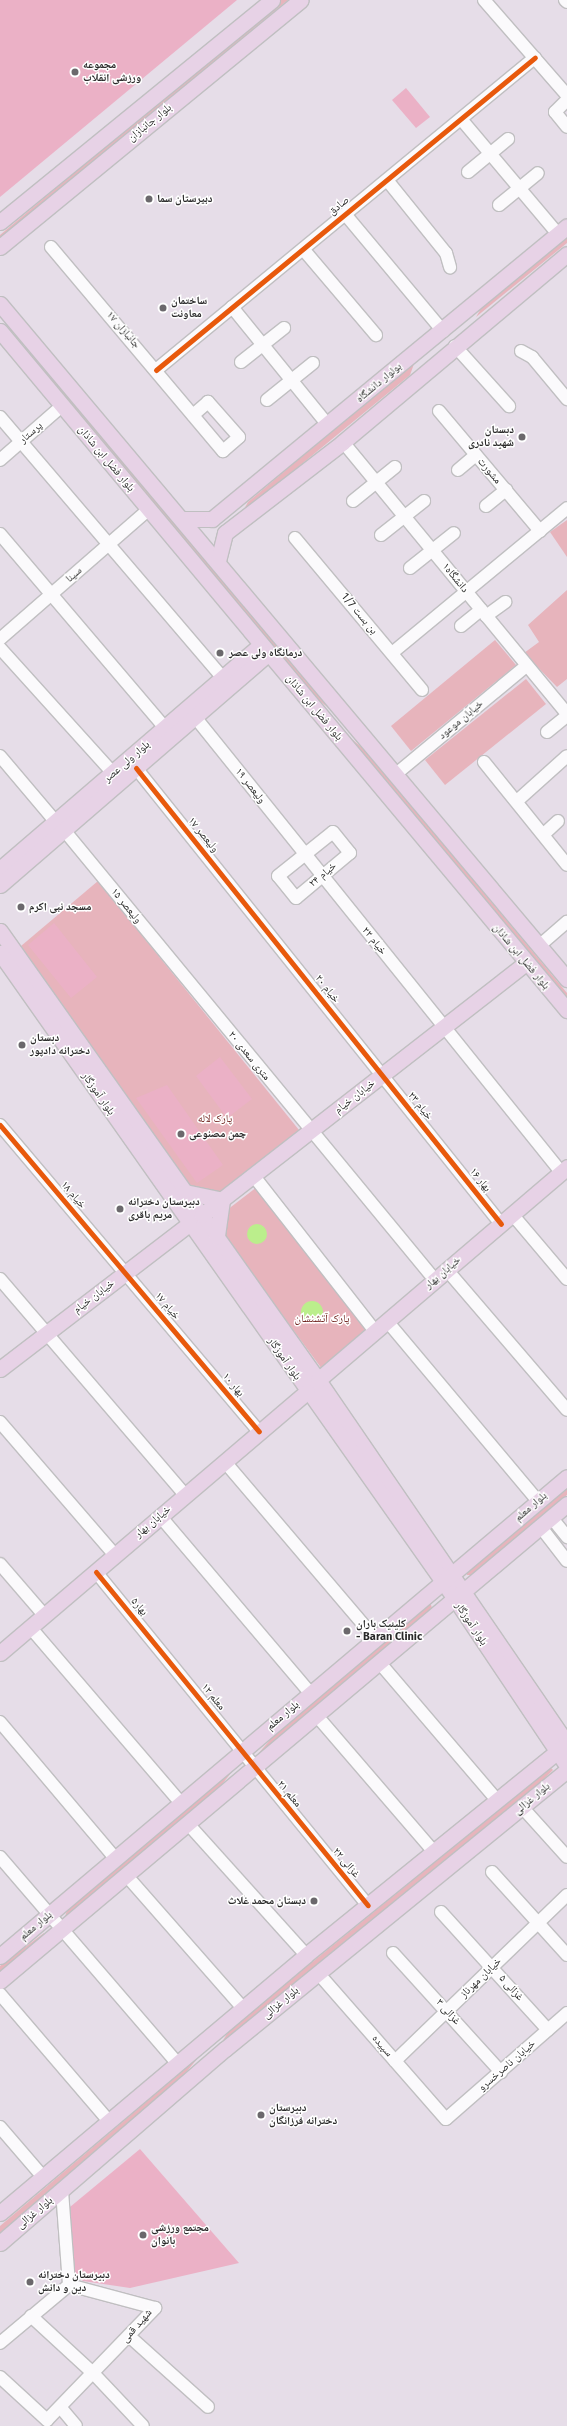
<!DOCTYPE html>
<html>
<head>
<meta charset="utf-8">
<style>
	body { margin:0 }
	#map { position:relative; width:567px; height:2426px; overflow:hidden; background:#e6dde8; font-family:"Fira Sans","Noto Naskh Arabic",sans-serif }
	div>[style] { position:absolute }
	.green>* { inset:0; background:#e7b4bc }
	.pitch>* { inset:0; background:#ebb1c6 }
	.water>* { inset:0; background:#bbee8c }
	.round { border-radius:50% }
	.roads { filter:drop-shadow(1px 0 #c0bfc1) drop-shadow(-1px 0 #c0bfc1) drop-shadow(0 1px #c0bfc1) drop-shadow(0 -1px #c0bfc1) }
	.minor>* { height:12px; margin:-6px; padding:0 6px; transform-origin:6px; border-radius:6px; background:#fbfafc }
	.major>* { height:15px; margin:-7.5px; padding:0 7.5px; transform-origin:7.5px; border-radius:7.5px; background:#e7d2e6 }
	.cycleway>* { height:5px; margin:-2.5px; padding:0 2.5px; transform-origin:2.5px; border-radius:2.5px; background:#e8590c }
	.dots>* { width:11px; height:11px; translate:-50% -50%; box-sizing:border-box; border:2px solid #fff; border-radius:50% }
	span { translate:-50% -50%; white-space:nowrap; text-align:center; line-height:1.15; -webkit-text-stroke:3px #fff; paint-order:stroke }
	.poi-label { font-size:11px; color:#292929; font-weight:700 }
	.left { translate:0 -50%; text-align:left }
	.right { translate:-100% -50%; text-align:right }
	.street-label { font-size:11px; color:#292929 }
	.park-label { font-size:11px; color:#691a15 }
</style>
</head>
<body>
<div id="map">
	<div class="green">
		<div style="clip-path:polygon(281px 0,288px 0,0 239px,0 235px)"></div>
		<div style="clip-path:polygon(567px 234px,567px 243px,476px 317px,482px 307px)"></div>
		<div style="clip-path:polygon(28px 349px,166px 511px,331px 710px,310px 693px,41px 370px)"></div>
		<div style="clip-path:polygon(415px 361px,410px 375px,242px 513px,248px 502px)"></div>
		<div style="clip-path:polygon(567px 520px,567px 557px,550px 532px)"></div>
		<div style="clip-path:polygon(567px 590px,567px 679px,557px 687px,524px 653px,539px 642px,528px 625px)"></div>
		<div style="clip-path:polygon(495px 640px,516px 665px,411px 751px,391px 726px)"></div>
		<div style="clip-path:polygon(526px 679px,546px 704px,445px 785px,425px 760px)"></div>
		<div style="clip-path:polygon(348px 736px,365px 750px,567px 993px,567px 1002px)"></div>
		<div style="clip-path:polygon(98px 881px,299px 1130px,220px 1194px,189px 1187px,21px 946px)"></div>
		<div style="clip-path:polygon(257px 1187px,367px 1328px,322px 1369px,224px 1236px,227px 1210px)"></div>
		<div style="clip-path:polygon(567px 1486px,567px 1495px,473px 1575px,467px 1575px,467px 1571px)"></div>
		<div style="clip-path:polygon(430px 1602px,432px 1608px,257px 1755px,277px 1732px)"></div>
		<div style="clip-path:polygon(235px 1768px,219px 1788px,65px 1917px,67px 1910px)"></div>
		<div style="clip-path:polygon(551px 1768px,553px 1770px,536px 1787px,222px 2042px,230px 2029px)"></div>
		<div style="clip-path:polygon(44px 1933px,45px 1935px,0 1973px,0 1966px)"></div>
		<div style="clip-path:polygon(198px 2058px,177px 2083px,0 2233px,0 2226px)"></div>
	</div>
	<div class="pitch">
		<div style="clip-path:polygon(0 0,237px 0,0 197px)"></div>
		<div style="clip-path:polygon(406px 88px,430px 117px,416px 128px,392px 100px)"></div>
		<div style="clip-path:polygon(54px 923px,97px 977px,71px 998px,28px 945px)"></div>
		<div style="clip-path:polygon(220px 1057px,252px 1099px,227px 1118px,196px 1076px)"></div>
		<div style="clip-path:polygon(167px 1085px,223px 1165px,197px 1183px,136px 1098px)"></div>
		<div style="clip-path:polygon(140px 2149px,239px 2263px,130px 2288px,83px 2281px,75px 2274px,70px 2207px)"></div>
	</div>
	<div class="water">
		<div class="round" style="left:247px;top:1224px;width:20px;height:20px"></div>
		<div class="round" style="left:301px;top:1301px;width:22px;height:22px"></div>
	</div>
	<div class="roads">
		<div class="minor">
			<div style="left:484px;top:0;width:126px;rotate:48.9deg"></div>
			<div style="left:565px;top:0;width:3px;rotate:45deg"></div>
			<div style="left:567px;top:100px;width:17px;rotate:135deg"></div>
			<div style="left:555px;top:112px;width:19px;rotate:51deg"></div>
			<div style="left:461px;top:119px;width:150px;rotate:49.9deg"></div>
			<div style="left:468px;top:172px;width:52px;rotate:-39.5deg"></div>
			<div style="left:387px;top:180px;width:94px;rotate:51.1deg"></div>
			<div style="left:446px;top:253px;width:15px;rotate:74deg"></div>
			<div style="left:499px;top:205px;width:50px;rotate:-39.4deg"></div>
			<div style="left:345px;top:214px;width:153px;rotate:50.1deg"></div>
			<div style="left:51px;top:247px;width:267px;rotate:49.9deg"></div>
			<div style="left:223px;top:451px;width:21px;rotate:-41deg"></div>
			<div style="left:239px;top:437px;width:47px;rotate:-131.5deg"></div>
			<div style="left:208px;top:402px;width:20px;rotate:139deg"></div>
			<div style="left:303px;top:249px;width:113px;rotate:49.7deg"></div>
			<div style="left:232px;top:307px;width:152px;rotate:50.9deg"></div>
			<div style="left:455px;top:346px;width:81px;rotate:48deg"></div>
			<div style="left:521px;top:351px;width:13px;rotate:29deg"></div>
			<div style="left:532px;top:357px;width:55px;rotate:50.2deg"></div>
			<div style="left:241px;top:362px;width:55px;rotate:-38.3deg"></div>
			<div style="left:156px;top:370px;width:491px;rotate:-39.5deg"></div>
			<div style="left:267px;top:400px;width:59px;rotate:-38.8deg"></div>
			<div style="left:439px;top:411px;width:157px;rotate:49.9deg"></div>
			<div style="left:0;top:417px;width:342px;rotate:49.5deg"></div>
			<div style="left:343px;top:442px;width:352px;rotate:50.5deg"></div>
			<div style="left:0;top:460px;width:82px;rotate:-41.1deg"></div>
			<div style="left:458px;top:470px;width:23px;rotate:-40deg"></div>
			<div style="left:353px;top:501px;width:54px;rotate:-39deg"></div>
			<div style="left:486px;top:506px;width:26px;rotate:-39deg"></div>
			<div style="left:0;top:534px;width:253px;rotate:49.6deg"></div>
			<div style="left:381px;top:535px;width:55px;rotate:-38.3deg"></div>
			<div style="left:295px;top:538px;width:198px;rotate:50.1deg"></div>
			<div style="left:410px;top:568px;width:56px;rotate:-38.5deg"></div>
			<div style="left:486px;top:616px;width:24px;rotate:-36deg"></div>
			<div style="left:461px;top:626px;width:26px;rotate:-39deg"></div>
			<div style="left:0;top:639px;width:196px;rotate:-41.1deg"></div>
			<div style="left:0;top:648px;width:167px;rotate:47.9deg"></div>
			<div style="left:392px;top:653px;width:227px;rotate:-39.6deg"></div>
			<div style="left:195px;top:717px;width:584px;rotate:51.19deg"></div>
			<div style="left:547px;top:732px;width:26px;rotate:-39deg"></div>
			<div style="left:0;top:756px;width:85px;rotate:49.8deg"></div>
			<div style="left:484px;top:762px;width:132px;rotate:51.1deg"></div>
			<div style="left:136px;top:768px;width:584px;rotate:51.32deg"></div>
			<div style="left:396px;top:774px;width:169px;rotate:-39.7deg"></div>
			<div style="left:517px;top:801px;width:67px;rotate:-42deg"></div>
			<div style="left:64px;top:830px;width:583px;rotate:50.5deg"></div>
			<div style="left:333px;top:832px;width:27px;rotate:51deg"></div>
			<div style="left:350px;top:853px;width:70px;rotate:140.2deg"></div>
			<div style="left:296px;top:898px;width:28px;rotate:-129deg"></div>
			<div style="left:278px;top:876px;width:70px;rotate:-38.7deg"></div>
			<div style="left:544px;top:834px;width:19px;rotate:-43deg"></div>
			<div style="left:539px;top:946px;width:37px;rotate:-41deg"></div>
			<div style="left:0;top:1125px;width:401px;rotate:49.8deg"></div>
			<div style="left:253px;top:1175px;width:198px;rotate:52deg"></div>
			<div style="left:512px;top:1214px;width:85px;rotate:49.8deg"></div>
			<div style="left:447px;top:1270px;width:184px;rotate:49.4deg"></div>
			<div style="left:0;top:1279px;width:284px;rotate:49.4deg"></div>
			<div style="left:387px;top:1321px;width:235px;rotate:50deg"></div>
			<div style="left:0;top:1422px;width:176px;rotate:49.2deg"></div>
			<div style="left:225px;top:1462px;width:231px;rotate:49.6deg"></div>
			<div style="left:160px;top:1516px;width:232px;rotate:49.7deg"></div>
			<div style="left:551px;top:1517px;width:26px;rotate:51deg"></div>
			<div style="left:540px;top:1526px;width:44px;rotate:52.4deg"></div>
			<div style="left:0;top:1564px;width:67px;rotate:49.2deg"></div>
			<div style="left:96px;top:1572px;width:430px;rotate:50.8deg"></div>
			<div style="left:30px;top:1627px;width:232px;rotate:49.4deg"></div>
			<div style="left:379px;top:1662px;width:182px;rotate:49.5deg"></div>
			<div style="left:317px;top:1716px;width:179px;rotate:49.3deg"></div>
			<div style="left:0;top:1722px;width:177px;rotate:49.8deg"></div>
			<div style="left:522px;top:1807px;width:67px;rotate:48deg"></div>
			<div style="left:189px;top:1825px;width:175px;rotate:48deg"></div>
			<div style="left:0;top:1857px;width:272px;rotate:49.3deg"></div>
			<div style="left:492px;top:1872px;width:112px;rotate:47.9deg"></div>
			<div style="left:126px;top:1875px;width:177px;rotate:48.7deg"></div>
			<div style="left:441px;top:1912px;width:159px;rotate:47.8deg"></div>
			<div style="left:393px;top:1953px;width:161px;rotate:47.8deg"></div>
			<div style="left:318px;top:1973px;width:194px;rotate:48.8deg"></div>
			<div style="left:446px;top:2119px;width:161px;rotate:-41.2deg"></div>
			<div style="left:0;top:1994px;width:167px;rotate:49.4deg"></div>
			<div style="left:395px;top:2061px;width:239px;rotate:-44deg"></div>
			<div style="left:0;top:2127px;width:66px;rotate:49.3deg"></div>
			<div style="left:62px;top:2191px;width:94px;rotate:85.7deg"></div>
			<div style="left:31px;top:2316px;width:86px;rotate:42.6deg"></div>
			<div style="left:94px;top:2374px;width:71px;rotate:46.7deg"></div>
			<div style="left:129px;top:2336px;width:106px;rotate:41.9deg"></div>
			<div style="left:0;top:2343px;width:90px;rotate:-40deg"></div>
			<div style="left:0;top:2377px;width:64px;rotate:42.5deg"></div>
			<div style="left:47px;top:2420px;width:156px;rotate:-46deg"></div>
			<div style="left:155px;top:2308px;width:89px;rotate:-165deg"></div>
			<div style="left:61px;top:2408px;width:23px;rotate:50deg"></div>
		</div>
		<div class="major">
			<div style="left:0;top:222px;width:351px;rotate:-39.2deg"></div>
			<div style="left:0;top:247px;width:389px;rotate:-39.4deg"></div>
			<div style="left:0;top:304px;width:882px;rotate:49.97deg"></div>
			<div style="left:0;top:331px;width:885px;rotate:50.14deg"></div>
			<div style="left:182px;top:519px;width:30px"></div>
			<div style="left:212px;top:519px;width:460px;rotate:-39.5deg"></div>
			<div style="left:218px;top:561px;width:29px;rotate:-76deg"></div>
			<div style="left:225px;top:533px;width:149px;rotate:-37.6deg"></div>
			<div style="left:343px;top:442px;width:292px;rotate:-40deg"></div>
			<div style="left:0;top:869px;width:343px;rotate:-40.7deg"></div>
			<div style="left:0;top:885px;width:354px;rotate:-40.8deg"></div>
			<div style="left:0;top:931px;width:550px;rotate:54.69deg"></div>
			<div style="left:318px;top:1380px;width:441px;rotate:55.6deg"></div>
			<div style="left:0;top:953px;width:788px;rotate:54.82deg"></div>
			<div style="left:454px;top:1597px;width:203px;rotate:56.2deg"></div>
			<div style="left:185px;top:1192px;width:38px;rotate:12deg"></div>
			<div style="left:222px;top:1200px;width:37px;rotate:98deg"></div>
			<div style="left:202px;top:1215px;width:410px;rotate:-37.9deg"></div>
			<div style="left:0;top:1369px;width:238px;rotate:-37.5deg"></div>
			<div style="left:318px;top:1380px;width:328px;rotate:-40.5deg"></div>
			<div style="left:0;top:1653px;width:403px;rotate:-40.4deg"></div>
			<div style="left:0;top:1956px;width:742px;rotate:-40.19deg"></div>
			<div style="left:0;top:1981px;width:741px;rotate:-40.07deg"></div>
			<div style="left:0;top:2213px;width:400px;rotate:-40.1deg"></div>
			<div style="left:306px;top:1955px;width:333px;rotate:-39deg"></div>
			<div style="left:0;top:2243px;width:297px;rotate:-40.8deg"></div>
			<div style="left:225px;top:2049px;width:441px;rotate:-39.2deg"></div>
		</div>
	</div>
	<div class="cycleway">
		<div style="left:156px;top:370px;width:491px;rotate:-39.5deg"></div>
		<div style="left:136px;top:768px;width:584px;rotate:51.32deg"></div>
		<div style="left:0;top:1125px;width:401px;rotate:49.8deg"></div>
		<div style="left:96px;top:1572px;width:430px;rotate:50.8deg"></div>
	</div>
	<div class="dots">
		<div style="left:75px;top:72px;background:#6b686c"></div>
		<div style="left:149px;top:199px;background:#6b686c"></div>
		<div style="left:163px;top:308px;background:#6b686c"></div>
		<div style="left:522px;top:437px;background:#6b686c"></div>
		<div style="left:220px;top:653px;background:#6b686c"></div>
		<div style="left:21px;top:907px;background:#6b686c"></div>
		<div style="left:22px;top:1045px;background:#6b686c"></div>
		<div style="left:181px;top:1134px;background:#6b686c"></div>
		<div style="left:120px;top:1209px;background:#6b686c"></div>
		<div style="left:347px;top:1631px;background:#6b686c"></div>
		<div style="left:314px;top:1901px;background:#6b686c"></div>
		<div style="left:261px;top:2115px;background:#6b686c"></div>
		<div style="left:143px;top:2235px;background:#6b686c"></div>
		<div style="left:30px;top:2282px;background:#6b686c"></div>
	</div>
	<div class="poi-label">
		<span class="left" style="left:83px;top:72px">مجموعه<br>ورزشی انقلاب</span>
		<span class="left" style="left:157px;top:199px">دبیرستان سما</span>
		<span class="left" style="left:171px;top:308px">ساختمان<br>معاونت</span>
		<span class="right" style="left:514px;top:437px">دبستان<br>شهید نادری</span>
		<span class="left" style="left:229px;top:653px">درمانگاه ولی عصر</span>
		<span class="left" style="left:29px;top:907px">مسجد نبی اکرم</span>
		<span class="left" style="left:30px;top:1045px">دبستان<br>دخترانه دادپور</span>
		<span class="left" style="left:189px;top:1134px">چمن مصنوعی</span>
		<span class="left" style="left:128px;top:1209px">دبیرستان دخترانه<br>مریم باقری</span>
		<span class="left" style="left:356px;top:1631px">کلینیک باران<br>- Baran Clinic</span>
		<span class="right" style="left:306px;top:1901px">دبستان محمد غلاث</span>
		<span class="left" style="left:269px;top:2115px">دبیرستان<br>دخترانه فرزانگان</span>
		<span class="left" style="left:151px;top:2235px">مجتمع ورزشی<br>بانوان</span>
		<span class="left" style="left:38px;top:2282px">دبیرستان دخترانه<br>دین و دانش</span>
	</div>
	<div class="street-label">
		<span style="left:150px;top:123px;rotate:-39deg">بلوار جانبازان</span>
		<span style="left:339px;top:206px;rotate:-39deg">صادق</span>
		<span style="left:123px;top:330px;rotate:49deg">جانبازان ۱۷</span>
		<span style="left:379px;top:383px;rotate:-40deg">بولوار دانشگاه</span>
		<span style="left:31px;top:433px;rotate:-41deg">پرستار</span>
		<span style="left:106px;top:459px;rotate:50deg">بلوار فضل ابن شاذان</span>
		<span style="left:489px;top:471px;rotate:50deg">مشورت</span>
		<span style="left:74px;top:575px;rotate:-41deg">سینا</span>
		<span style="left:455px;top:578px;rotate:51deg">دانشگاه۱</span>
		<span style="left:359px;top:614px;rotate:50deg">بن بست 1/7</span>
		<span style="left:314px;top:708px;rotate:50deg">بلوار فضل ابن شاذان</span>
		<span style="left:461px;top:720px;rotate:-40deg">خیابان موعود</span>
		<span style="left:127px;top:762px;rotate:-41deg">بلوار ولی عصر</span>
		<span style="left:250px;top:786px;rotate:52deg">ولیعصر ۱۹</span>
		<span style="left:203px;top:835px;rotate:51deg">ولیعصر ۱۷</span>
		<span style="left:323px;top:875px;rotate:-40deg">خیام ۲۴</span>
		<span style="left:126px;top:906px;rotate:51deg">ولیعصر ۱۵</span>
		<span style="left:374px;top:941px;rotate:51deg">خیام ۲۲</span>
		<span style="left:521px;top:957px;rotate:50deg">بلوار فضل ابن شاذان</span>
		<span style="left:327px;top:989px;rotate:52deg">خیام ۲۰</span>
		<span style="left:249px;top:1056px;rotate:51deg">۲۰ متری سعدی</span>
		<span style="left:98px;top:1094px;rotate:55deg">بلوار آموزگار</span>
		<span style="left:355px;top:1097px;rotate:-38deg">خیابان خیام</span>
		<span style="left:420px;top:1106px;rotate:51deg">خیام ۲۳</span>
		<span style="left:480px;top:1180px;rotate:52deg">بهار ۱۶</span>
		<span style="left:73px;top:1195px;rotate:50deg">خیام ۱۸</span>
		<span style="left:443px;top:1273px;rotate:-41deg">خیابان بهار</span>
		<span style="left:94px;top:1297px;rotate:-37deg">خیابان خیام</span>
		<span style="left:167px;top:1306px;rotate:50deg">خیام ۱۷</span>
		<span style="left:284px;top:1359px;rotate:55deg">بلوار آموزگار</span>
		<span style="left:233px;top:1385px;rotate:50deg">بهار ۱۰</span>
		<span style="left:531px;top:1507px;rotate:-41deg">بلوار معلم</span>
		<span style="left:153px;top:1522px;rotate:-40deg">خیابان بهار</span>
		<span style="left:139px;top:1607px;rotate:50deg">بهار۵</span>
		<span style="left:471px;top:1624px;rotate:56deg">بلوار آموزگار</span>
		<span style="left:213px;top:1697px;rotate:51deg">معلم ۱۲</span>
		<span style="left:283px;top:1716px;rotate:-40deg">بلوار معلم</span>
		<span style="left:289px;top:1794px;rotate:50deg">معلم ۲۱</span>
		<span style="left:532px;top:1799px;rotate:-40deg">بلوار غزالی</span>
		<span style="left:346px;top:1863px;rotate:50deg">غزالی ۲۲</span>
		<span style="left:36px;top:1926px;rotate:-40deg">بلوار معلم</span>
		<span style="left:481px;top:1978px;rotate:-44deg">خیابان مهرناز</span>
		<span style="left:511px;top:1988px;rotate:48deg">غزالی ۵</span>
		<span style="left:281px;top:2003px;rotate:-40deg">بلوار غزالی</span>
		<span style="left:448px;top:2012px;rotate:48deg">غزالی ۳</span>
		<span style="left:382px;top:2046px;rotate:49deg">سپیده</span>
		<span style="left:507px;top:2066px;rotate:-41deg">خیابان ناصرخسرو</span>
		<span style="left:35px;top:2213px;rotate:-40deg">بلوار غزالی</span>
		<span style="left:137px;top:2326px;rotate:-49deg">شهید قمی</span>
	</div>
	<div class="park-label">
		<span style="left:215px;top:1119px">پارک لاله</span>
		<span style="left:322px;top:1319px">پارک آتشنشان</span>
	</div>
</div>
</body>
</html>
